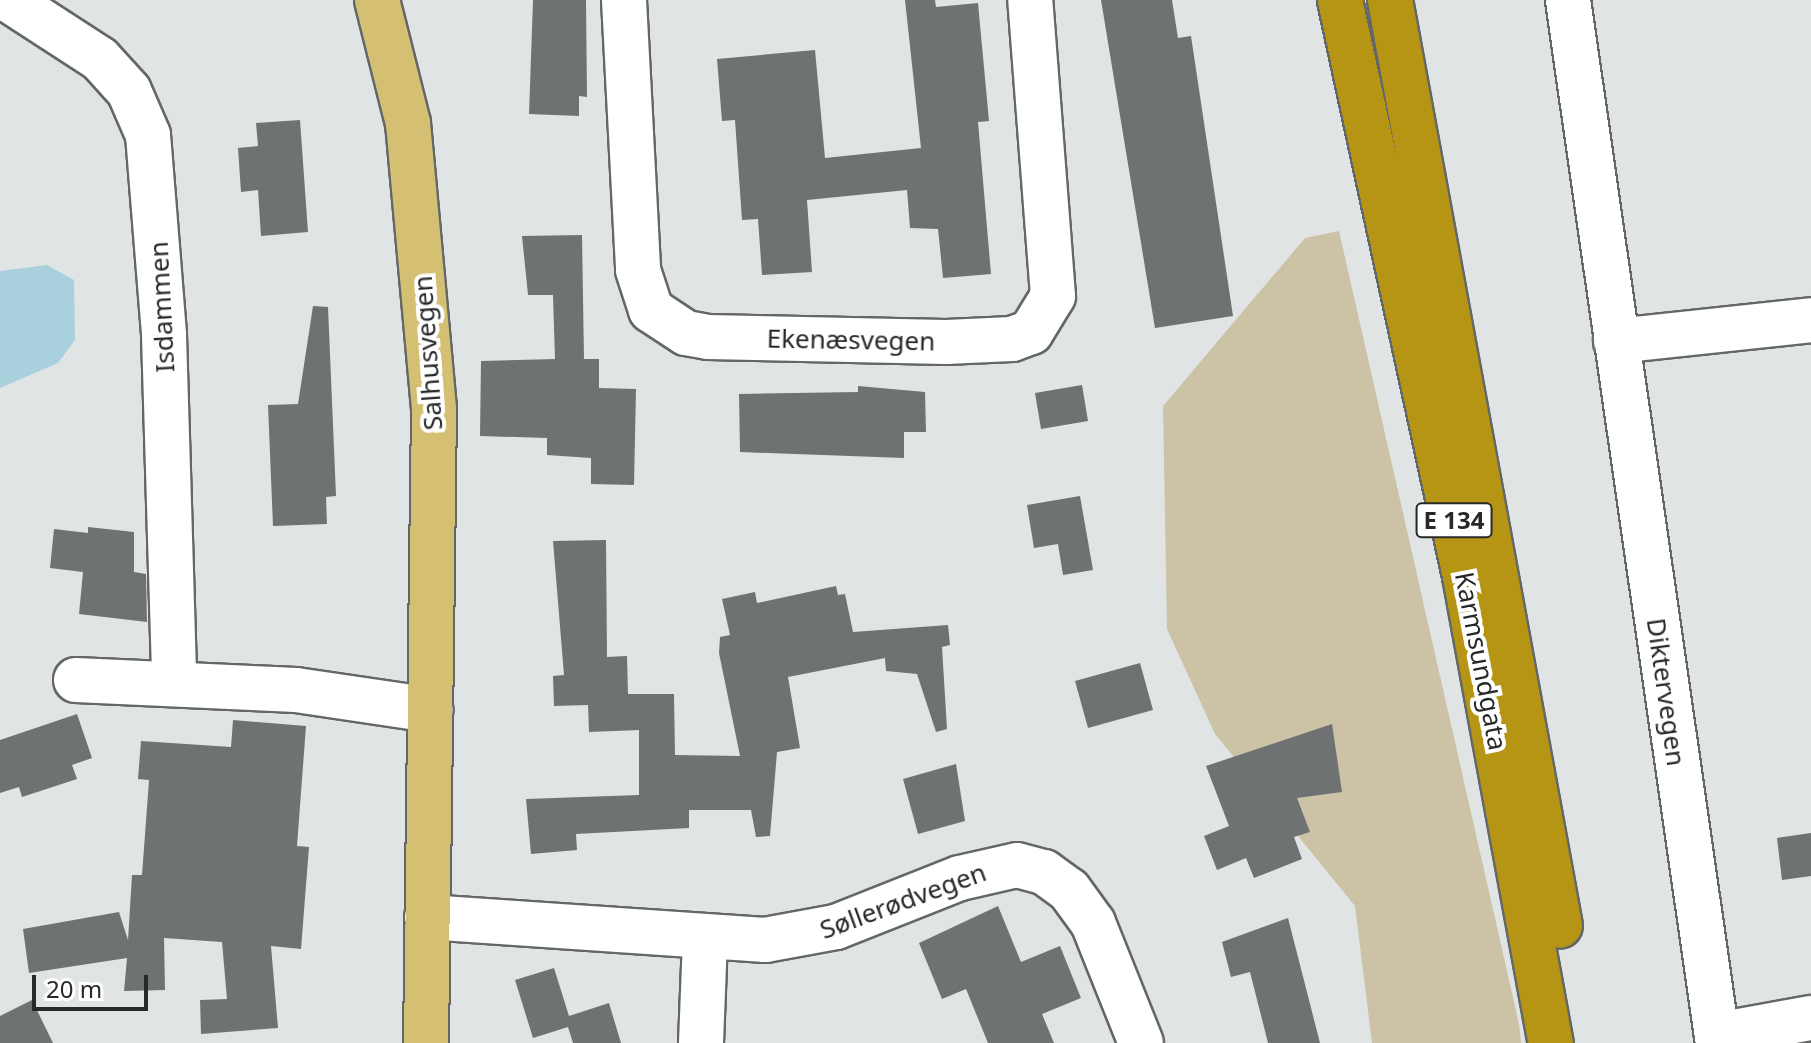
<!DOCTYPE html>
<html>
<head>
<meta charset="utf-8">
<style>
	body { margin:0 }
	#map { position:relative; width:1811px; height:1043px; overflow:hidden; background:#e0e4e5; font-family:"Noto Sans",sans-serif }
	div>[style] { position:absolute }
	.green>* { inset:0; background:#ccc2a5 }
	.water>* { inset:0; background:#a9d0dd }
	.building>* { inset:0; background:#6f7273 }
	.roads { filter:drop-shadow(2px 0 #636768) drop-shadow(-2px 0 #636768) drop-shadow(0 2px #636768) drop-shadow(0 -2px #636768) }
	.minor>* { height:44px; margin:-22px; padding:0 22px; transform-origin:22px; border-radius:22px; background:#fff }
	.major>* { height:44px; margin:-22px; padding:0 22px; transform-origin:22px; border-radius:22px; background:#d4bf72 }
	.highway>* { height:44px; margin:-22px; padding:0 22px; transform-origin:22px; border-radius:22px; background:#b79514 }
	span { translate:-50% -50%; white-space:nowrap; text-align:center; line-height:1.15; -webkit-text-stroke:8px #fff; paint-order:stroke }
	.shield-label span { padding:2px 6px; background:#fff; border:2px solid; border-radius:6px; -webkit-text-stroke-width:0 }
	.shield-label { font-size:24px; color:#272828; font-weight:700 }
	.street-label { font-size:26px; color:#272828 }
	.scale { position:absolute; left:32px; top:975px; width:116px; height:36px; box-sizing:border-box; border:4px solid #272828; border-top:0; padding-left:10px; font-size:24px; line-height:28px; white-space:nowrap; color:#272828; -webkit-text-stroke:6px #fff; paint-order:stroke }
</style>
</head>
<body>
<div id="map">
	<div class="green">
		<div style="clip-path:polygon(1339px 231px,1519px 1024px,1521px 1043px,1372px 1043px,1355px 906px,1215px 734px,1167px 629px,1163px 406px,1305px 238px)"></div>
	</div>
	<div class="water">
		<div style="clip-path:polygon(47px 265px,74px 280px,75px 340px,58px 363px,0 388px,0 271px)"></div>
	</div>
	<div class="building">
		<div style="clip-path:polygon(533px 0,586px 0,587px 97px,579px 96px,579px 116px,529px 114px)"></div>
		<div style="clip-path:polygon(905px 0,935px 0,936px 7px,978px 3px,989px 121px,978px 122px,991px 274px,943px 278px,938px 229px,910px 228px,907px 190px,807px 200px,812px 272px,762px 275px,758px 219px,742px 220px,735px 120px,722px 121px,717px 59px,815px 50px,825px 158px,921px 148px)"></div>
		<div style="clip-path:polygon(1101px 0,1172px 0,1178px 38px,1191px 36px,1233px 316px,1155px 328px)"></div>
		<div style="clip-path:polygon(300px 120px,308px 232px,261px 236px,258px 190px,241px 192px,238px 148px,258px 146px,256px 123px)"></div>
		<div style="clip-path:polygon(582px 235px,584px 359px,599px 359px,599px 388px,636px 389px,634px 485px,591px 484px,591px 458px,547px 455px,547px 438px,480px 436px,481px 361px,555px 359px,553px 295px,528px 295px,522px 236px)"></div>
		<div style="clip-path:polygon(313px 306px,328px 307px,336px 496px,326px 497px,327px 524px,273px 526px,268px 405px,298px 404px)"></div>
		<div style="clip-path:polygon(1082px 385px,1088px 421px,1041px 429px,1035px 393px)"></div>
		<div style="clip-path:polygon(858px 386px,925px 392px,926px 432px,904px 432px,904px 458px,740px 452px,739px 394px,858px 392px)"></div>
		<div style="clip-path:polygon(1080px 496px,1093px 570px,1063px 575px,1058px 544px,1034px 548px,1027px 505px)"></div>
		<div style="clip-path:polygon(88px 527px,134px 532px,134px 572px,146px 574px,147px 622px,79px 614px,83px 572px,50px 568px,54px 529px,88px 533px)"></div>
		<div style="clip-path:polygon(606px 540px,607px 657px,627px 656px,628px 694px,674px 694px,675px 755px,740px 756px,719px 653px,720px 637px,730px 635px,722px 599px,755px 592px,757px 603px,836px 586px,838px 595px,845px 594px,853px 632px,948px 625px,950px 645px,942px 647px,947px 729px,936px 732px,917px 674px,886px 671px,885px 658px,788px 677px,800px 748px,777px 752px,770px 836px,756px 837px,751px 810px,689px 810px,689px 828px,576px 834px,577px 850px,531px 854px,526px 799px,639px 795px,639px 730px,589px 732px,588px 705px,554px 706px,553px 676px,564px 675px,553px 541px)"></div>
		<div style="clip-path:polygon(1140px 663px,1153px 710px,1088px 728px,1075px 681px)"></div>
		<div style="clip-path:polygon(77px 714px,92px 758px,72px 765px,77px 779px,22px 797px,19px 787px,0 793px,0 740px)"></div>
		<div style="clip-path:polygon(233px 720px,306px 726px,297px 846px,309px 847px,301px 949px,271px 946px,278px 1028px,201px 1034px,200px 1000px,227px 999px,222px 942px,164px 938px,165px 990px,124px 991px,127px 958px,29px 973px,23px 929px,119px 912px,128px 940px,132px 875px,142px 875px,149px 780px,138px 779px,141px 741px,231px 747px)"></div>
		<div style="clip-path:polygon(1332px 724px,1342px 792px,1297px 798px,1310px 832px,1294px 837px,1302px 859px,1254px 878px,1246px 858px,1217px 870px,1204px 836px,1229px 826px,1206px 766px)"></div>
		<div style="clip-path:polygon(956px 764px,965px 821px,918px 834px,903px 779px)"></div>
		<div style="clip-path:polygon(1811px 833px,1811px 876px,1782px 880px,1777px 838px)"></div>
		<div style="clip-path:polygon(998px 906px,1021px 962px,1060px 946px,1081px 998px,1042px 1014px,1054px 1043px,988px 1043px,966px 989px,942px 999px,919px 943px)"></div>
		<div style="clip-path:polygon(1288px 918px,1320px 1043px,1268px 1043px,1250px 972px,1231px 977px,1222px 942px)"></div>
		<div style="clip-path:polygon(554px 968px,569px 1016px,609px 1003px,621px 1043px,573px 1043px,568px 1027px,533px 1038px,515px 980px)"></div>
		<div style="clip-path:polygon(32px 1000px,53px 1043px,0 1043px,0 1016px)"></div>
	</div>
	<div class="roads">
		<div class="minor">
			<div style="left:9px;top:0;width:108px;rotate:33deg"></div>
			<div style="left:100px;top:59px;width:43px;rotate:47.8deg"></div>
			<div style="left:129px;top:91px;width:48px;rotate:66.6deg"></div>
			<div style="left:148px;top:135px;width:201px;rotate:85.4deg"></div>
			<div style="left:164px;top:335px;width:345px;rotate:88.3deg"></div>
			<div style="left:624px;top:0;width:270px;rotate:87deg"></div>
			<div style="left:638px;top:270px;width:42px;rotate:72deg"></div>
			<div style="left:651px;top:310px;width:42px;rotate:33.3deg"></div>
			<div style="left:686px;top:333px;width:22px;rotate:10deg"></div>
			<div style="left:708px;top:337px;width:238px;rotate:1.2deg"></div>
			<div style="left:946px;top:342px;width:66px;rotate:-2.6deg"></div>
			<div style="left:1012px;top:339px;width:20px;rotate:-20deg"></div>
			<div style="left:1031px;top:332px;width:42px;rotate:-58.6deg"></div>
			<div style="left:1053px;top:296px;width:297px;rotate:-94.4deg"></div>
			<div style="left:1568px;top:0;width:1054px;rotate:81.82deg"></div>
			<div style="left:1616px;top:341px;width:196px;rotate:-6.1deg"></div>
			<div style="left:76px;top:680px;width:220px;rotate:2.6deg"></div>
			<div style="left:296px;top:690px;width:136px;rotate:8.4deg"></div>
			<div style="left:427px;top:917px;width:339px;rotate:3.9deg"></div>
			<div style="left:765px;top:940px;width:72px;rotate:-10.4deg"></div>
			<div style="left:836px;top:927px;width:133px;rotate:-21.6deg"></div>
			<div style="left:960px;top:878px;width:58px;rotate:-12.8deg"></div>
			<div style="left:1017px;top:865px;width:28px;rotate:15deg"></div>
			<div style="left:1044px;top:872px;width:31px;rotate:36deg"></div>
			<div style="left:1069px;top:890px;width:41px;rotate:54deg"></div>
			<div style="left:1093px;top:923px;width:129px;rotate:68.2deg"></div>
			<div style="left:1717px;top:1035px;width:96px;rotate:-10.3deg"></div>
			<div style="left:701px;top:1043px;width:105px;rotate:-87.8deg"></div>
		</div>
		<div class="major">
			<div style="left:377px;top:0;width:127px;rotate:75.9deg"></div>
			<div style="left:408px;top:123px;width:286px;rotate:84.8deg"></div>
			<div style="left:434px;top:408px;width:635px;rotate:90.72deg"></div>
		</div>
		<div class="highway">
			<div style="left:1340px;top:0;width:589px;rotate:77.76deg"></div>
			<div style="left:1465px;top:576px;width:475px;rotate:79.6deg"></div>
			<div style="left:1390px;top:0;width:941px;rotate:79.6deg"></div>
		</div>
	</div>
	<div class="shield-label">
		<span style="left:1454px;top:520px">E 134</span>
	</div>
	<div class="street-label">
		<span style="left:162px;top:307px;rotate:-93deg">Isdammen</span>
		<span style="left:851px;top:340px;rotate:1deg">Ekenæsvegen</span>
		<span style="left:428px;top:353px;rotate:-94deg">Salhusvegen</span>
		<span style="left:1481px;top:661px;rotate:79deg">Karmsundgata</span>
		<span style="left:1666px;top:692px;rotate:82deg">Diktervegen</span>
		<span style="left:903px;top:901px;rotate:-20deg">Søllerødvegen</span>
	</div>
	<div class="scale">20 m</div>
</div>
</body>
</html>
